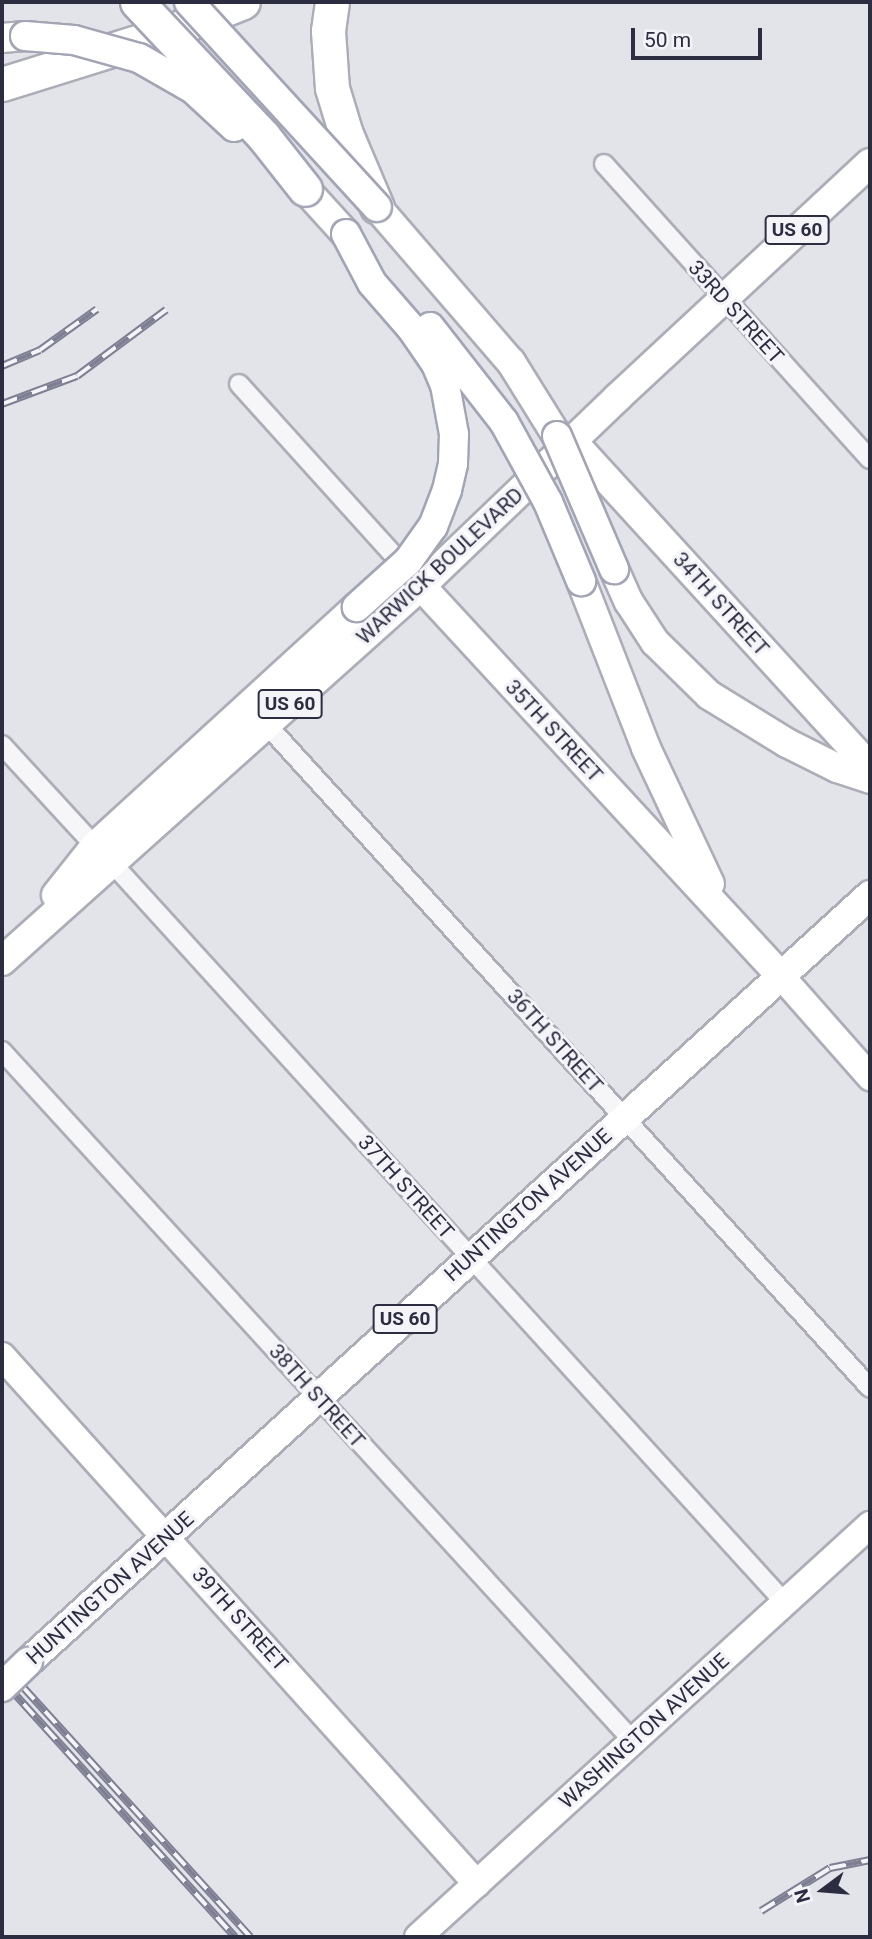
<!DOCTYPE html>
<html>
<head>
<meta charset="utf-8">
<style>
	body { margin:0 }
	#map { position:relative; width:872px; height:1939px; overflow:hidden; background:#e3e4ea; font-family:Roboto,sans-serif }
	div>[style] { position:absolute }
	.roads { filter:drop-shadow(2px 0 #acadb7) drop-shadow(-2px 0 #acadb7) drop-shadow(0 2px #acadb7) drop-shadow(0 -2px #acadb7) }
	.street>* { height:18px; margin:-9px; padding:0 9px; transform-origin:9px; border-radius:9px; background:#f6f6f9 }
	.secondary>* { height:26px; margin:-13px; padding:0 13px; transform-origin:13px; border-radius:13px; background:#fff }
	.primary>* { height:28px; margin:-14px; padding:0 14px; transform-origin:14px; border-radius:14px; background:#fff }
	.highway>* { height:33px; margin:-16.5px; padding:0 16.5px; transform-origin:16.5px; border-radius:16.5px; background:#fff }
	.rail>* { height:8px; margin-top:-4px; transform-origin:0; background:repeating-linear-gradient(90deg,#f3f3f8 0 16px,#7e7f93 0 32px); box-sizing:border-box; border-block:2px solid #7e7f93 }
	.bridges { filter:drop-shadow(2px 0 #a3a5b5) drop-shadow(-2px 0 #a3a5b5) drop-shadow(0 2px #a3a5b5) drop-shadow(0 -2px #a3a5b5) }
	.primary-bridge>* { height:28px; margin:-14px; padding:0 14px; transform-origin:14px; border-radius:14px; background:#fff }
	.highway-bridge>* { height:33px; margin:-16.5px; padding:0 16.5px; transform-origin:16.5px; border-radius:16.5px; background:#fff }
	span { translate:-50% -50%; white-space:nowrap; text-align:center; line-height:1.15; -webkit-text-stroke:6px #f3f3f8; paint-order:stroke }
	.shield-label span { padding:2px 5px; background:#f3f3f8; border:2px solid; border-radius:5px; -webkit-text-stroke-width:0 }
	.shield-label { font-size:19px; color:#2c2d41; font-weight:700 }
	.street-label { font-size:21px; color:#2c2d41 }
	.frame { position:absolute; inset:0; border:4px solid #2c2d41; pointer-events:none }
	.north { position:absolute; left:788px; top:1855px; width:70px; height:70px; -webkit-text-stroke:5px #f3f3f8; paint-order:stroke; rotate:254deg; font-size:19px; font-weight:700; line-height:28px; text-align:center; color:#2c2d41 }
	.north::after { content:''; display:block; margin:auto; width:24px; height:32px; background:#2c2d41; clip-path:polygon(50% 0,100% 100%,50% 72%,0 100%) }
	.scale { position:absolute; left:631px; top:28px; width:131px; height:32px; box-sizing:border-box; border:4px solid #2c2d41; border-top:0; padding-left:9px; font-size:21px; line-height:24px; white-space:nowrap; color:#2c2d41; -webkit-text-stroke:5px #f3f3f8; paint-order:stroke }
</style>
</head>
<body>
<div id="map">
	<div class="roads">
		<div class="street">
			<div style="left:604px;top:164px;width:397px;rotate:48deg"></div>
			<div style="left:239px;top:384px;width:252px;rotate:47.9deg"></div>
			<div style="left:267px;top:725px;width:896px;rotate:47.71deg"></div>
			<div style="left:2px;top:745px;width:137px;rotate:47.4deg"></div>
			<div style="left:112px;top:863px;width:1000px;rotate:47.71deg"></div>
			<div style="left:2px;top:1051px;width:935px;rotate:47.56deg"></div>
		</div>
		<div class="secondary">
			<div style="left:781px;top:976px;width:135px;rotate:48.6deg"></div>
			<div style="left:2px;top:1356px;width:710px;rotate:48.02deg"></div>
			<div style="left:418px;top:1937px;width:612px;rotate:-42.35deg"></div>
		</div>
		<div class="primary">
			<div style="left:2px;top:38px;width:23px;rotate:-5deg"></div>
			<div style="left:305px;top:189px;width:61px;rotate:47.7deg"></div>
			<div style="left:377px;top:207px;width:205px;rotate:49.2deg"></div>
			<div style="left:511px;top:362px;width:87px;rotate:58.1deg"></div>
			<div style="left:572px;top:441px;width:442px;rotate:47.6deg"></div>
			<div style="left:614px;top:569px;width:36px;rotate:66deg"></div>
			<div style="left:629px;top:602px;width:48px;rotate:57deg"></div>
			<div style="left:655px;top:642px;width:76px;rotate:44.5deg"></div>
			<div style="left:709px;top:695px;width:92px;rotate:31.6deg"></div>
			<div style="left:787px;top:743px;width:56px;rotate:26.6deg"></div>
			<div style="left:837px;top:768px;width:35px;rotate:18deg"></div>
			<div style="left:581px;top:581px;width:179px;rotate:68.7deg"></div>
			<div style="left:646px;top:748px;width:150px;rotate:64.8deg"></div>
			<div style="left:421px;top:586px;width:531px;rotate:47.29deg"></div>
			<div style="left:56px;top:895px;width:63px;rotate:-51.5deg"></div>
			<div style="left:95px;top:846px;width:355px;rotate:-42.4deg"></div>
			<div style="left:2px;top:961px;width:562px;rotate:-41.83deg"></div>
			<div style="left:421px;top:586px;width:272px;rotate:-43.8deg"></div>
			<div style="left:617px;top:398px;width:345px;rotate:-42.9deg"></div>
			<div style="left:28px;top:1662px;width:1139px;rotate:-42.33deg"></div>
		</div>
		<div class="highway">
			<div style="left:332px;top:2px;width:29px;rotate:98deg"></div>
			<div style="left:328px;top:31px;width:57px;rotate:86deg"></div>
			<div style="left:332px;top:88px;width:48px;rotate:73.1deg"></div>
			<div style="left:346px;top:134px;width:79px;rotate:67deg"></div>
			<div style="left:2px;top:84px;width:169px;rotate:-17.3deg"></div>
			<div style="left:163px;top:34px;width:86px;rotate:-21.8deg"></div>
		</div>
	</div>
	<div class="rail">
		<div style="left:2px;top:366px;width:41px;rotate:-22.8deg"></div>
		<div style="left:40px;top:350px;width:70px;rotate:-35.7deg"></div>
		<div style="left:2px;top:404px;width:80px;rotate:-20.5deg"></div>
		<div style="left:77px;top:376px;width:111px;rotate:-36.6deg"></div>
		<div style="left:2px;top:1664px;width:369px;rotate:47.7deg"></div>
		<div style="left:2px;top:1680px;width:347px;rotate:47.8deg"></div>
		<div style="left:761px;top:1911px;width:81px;rotate:-31.9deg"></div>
		<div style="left:830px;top:1868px;width:41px;rotate:-11.3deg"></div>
	</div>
	<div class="bridges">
		<div class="primary-bridge">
			<div style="left:189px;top:2px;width:278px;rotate:47.5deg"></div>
			<div style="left:25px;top:36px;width:49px;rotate:4.7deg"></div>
			<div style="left:74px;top:40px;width:67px;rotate:15.5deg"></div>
			<div style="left:139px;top:58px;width:62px;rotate:29.9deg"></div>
			<div style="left:193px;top:89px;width:56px;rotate:42.8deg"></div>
			<div style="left:346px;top:234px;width:55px;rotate:62deg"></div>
			<div style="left:372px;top:283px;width:61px;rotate:49deg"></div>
			<div style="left:412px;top:329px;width:42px;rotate:55.6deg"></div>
			<div style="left:436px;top:364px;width:23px;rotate:67deg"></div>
			<div style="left:445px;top:385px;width:50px;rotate:79.6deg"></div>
			<div style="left:454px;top:434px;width:30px;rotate:92deg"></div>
			<div style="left:453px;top:464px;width:27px;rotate:103deg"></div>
			<div style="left:447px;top:490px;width:39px;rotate:111deg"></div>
			<div style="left:433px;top:526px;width:43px;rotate:125.5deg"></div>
			<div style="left:408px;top:561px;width:69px;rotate:138deg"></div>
			<div style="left:430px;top:327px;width:120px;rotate:52.1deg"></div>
			<div style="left:504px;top:422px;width:91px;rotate:61.2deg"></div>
			<div style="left:548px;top:502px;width:86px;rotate:67.3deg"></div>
			<div style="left:557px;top:436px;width:145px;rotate:66.8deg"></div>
			<div style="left:2px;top:1687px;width:36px;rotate:-44deg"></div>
		</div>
		<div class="highway-bridge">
			<div style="left:137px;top:2px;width:185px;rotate:46.7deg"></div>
			<div style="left:264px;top:137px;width:66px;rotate:51.7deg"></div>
		</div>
	</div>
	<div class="shield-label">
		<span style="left:797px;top:230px">US 60</span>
		<span style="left:290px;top:704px">US 60</span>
		<span style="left:405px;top:1319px">US 60</span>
	</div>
	<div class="street-label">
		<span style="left:736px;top:312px;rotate:48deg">33RD STREET</span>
		<span style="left:440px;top:566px;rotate:-43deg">WARWICK BOULEVARD</span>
		<span style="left:721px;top:604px;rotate:48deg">34TH STREET</span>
		<span style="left:554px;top:731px;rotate:47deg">35TH STREET</span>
		<span style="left:555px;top:1041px;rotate:48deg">36TH STREET</span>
		<span style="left:406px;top:1187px;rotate:48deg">37TH STREET</span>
		<span style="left:528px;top:1205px;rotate:-42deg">HUNTINGTON AVENUE</span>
		<span style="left:317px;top:1396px;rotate:48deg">38TH STREET</span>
		<span style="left:110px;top:1588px;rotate:-42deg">HUNTINGTON AVENUE</span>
		<span style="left:240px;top:1619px;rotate:48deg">39TH STREET</span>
		<span style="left:644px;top:1731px;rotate:-42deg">WASHINGTON AVENUE</span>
	</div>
	<div class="frame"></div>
	<div class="north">N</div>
	<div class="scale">50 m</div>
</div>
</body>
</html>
